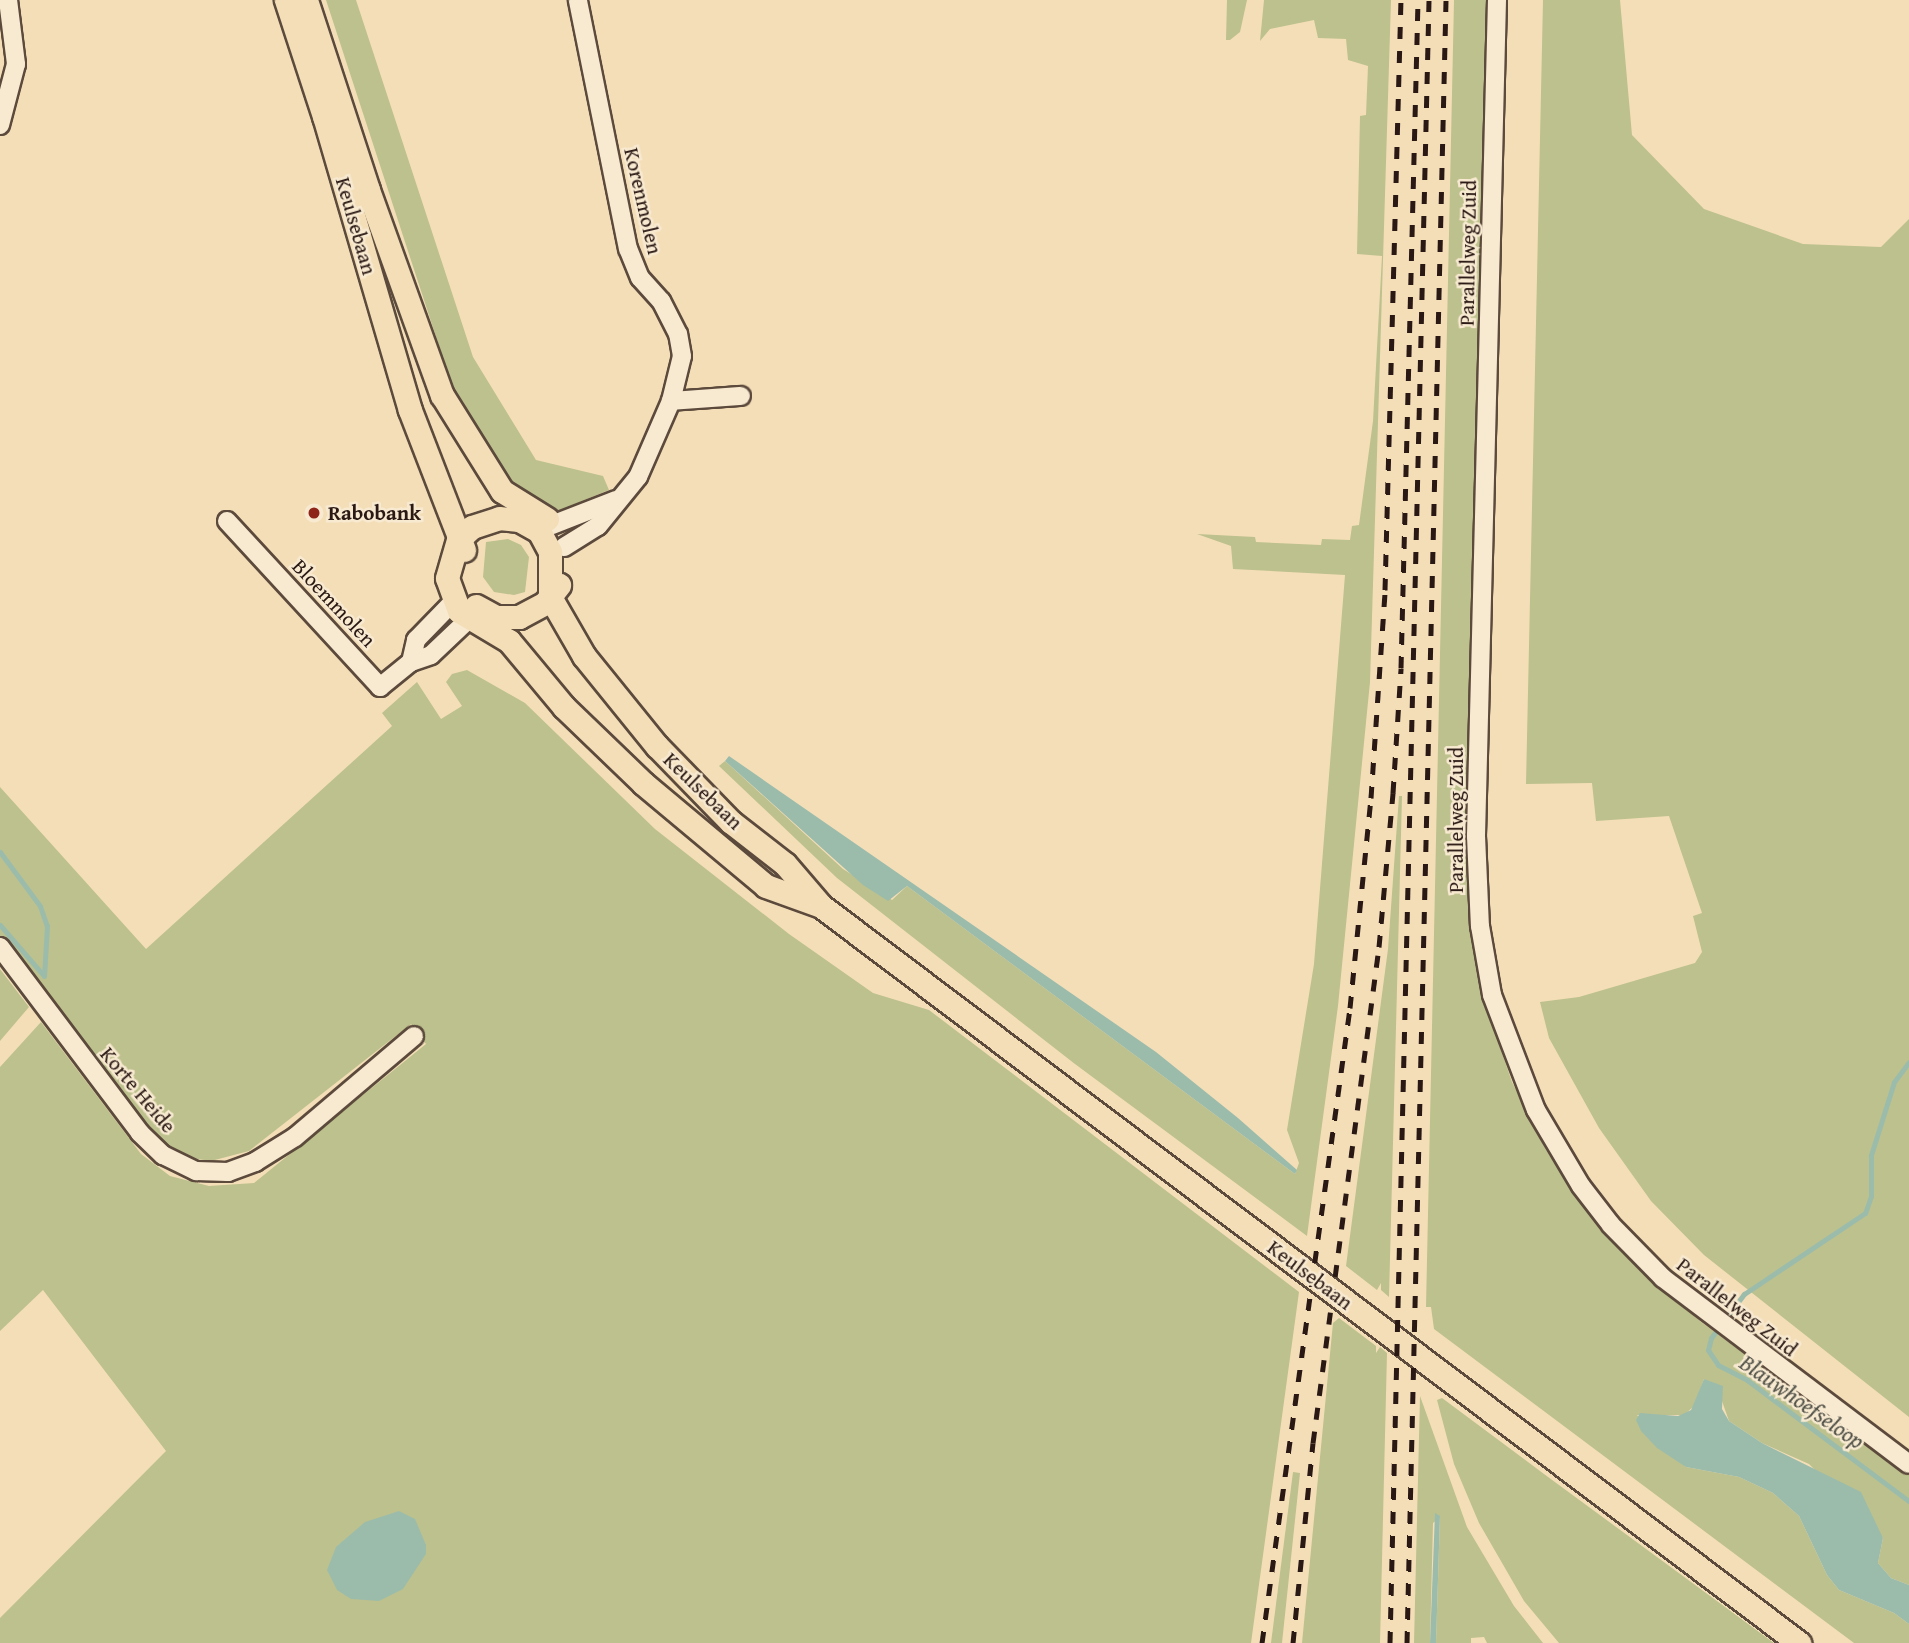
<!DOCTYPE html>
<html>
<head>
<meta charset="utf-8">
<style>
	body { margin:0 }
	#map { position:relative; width:1909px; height:1643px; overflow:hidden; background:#f4deb8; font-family:"Gentium Book Plus",serif }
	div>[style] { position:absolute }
	.green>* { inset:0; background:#bdc18d }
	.water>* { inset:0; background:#9cbcab }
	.stream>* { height:5px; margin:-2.5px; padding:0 2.5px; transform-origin:2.5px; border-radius:2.5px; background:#9cbcab }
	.roads { filter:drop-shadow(2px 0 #5c4a3c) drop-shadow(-2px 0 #5c4a3c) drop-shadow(0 2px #5c4a3c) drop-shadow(0 -2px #5c4a3c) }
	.minor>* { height:18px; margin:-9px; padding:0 9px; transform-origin:9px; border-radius:9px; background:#f8ead1 }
	.major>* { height:23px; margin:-11.5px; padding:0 11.5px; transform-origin:11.5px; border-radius:11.5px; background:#f4deb8 }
	.rail>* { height:5px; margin-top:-2.5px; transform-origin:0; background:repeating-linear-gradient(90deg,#291813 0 12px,transparent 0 24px) }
	.dots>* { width:19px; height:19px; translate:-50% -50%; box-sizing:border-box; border:4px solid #f8ead1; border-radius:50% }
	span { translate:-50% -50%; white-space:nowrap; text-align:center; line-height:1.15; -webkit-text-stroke:5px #f8ead1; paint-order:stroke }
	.street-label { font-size:21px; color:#291813 }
	.poi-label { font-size:21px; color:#291813; font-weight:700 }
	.left { translate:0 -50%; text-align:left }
	.water-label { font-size:23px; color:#515148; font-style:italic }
</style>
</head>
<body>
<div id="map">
	<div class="green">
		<div style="clip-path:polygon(326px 0,356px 0,473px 357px,536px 460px,603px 476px,609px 490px,555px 512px,506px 485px,457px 401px)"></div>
		<div style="clip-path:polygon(1227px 0,1247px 0,1240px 32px,1230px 40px,1226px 40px)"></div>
		<div style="clip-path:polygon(1264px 0,1391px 0,1370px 682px,1338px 1006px,1307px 1236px,1075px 1064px,837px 878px,719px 766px,725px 761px,843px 869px,892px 900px,907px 886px,1295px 1174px,1299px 1163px,1287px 1130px,1314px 964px,1345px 575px,1233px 569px,1231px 546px,1197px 534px,1255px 537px,1256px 542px,1321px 545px,1322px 539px,1350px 540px,1352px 526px,1359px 525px,1373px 421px,1382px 256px,1357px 254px,1360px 116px,1366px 115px,1368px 66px,1348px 60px,1346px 39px,1318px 38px,1314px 20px,1270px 29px,1260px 41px)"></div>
		<div style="clip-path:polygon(1454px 0,1488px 0,1466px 852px,1469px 918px,1483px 998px,1512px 1082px,1546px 1150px,1573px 1193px,1624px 1252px,1701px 1322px,1909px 1475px,1909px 1585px,1891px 1578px,1878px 1563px,1883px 1538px,1809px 1464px,1762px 1443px,1729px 1421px,1722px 1401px,1704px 1379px,1694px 1406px,1684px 1415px,1637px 1415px,1686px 1467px,1739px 1477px,1773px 1493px,1799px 1516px,1827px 1575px,1839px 1590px,1894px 1613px,1909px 1624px,1909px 1643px,1854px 1643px,1434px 1329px,1431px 1307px,1426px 1307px)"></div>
		<div style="clip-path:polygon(1543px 0,1620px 0,1632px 135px,1704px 209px,1803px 244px,1881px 247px,1909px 219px,1909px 1417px,1704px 1255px,1651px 1201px,1599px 1128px,1549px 1038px,1540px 1002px,1579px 997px,1695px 963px,1702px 952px,1693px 916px,1702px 913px,1669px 816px,1596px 821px,1592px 783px,1526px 784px)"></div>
		<div style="clip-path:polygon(508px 539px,521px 545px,529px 557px,525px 592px,514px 595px,494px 592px,483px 577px,486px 542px)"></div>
		<div style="clip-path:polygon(467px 670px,525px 703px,655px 829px,789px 934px,873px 993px,929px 1010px,1299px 1292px,1251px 1643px,0 1643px,0 1618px,166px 1451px,43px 1290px,0 1331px,0 1067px,41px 1022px,141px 1154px,170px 1176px,209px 1186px,254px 1183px,426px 1044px,411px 1024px,249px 1151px,211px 1161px,183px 1157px,153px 1133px,103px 1077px,0 938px,0 787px,146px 949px,392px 726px,382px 713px,417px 682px,441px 719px,462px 706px,446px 682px,452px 674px)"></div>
		<div style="clip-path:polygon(1399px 796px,1402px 796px,1389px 1297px,1381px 1290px,1381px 1283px,1377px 1290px,1346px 1266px,1388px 949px)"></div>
		<div style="clip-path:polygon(0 969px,29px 1007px,0 1041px)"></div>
		<div style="clip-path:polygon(1339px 1318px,1376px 1346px,1376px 1353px,1380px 1347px,1387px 1353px,1380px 1643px,1302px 1643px,1333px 1323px)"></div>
		<div style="clip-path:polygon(1420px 1396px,1467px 1527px,1514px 1606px,1543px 1643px,1487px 1643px,1484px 1637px,1471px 1638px,1471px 1643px,1436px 1643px,1440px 1517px,1433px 1523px,1430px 1643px,1414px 1643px)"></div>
		<div style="clip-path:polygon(1442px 1398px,1544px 1474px,1774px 1643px,1559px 1643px,1524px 1601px,1479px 1523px,1454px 1464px,1437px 1400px)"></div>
		<div style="clip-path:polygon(1293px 1472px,1300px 1473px,1282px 1643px,1271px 1643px)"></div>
	</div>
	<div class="water">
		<div style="clip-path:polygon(729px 756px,1156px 1052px,1238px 1118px,1297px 1170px,1295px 1174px,907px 886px,888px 901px,863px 885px,725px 761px)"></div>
		<div style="clip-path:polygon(1704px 1379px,1723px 1386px,1722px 1409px,1729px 1421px,1762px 1443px,1861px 1492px,1883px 1538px,1878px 1563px,1891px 1578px,1909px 1585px,1909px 1624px,1894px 1613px,1839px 1590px,1827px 1575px,1799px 1516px,1773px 1493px,1739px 1477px,1686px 1467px,1657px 1448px,1641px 1431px,1636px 1420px,1640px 1413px,1678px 1416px,1691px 1410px)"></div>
		<div style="clip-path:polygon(399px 1511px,415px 1519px,426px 1545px,426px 1554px,403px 1589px,379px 1601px,351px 1599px,337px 1590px,327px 1570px,336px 1547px,365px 1522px)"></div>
		<div style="clip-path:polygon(1435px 1513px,1440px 1516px,1436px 1643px,1430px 1643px)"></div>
	</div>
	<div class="stream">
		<div style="left:0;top:852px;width:67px;rotate:53.5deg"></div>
		<div style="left:40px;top:906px;width:21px;rotate:71deg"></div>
		<div style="left:47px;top:926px;width:50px;rotate:93.4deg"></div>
		<div style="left:0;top:925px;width:67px;rotate:49.2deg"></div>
		<div style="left:1909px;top:1062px;width:25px;rotate:127deg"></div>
		<div style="left:1894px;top:1082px;width:77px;rotate:107.5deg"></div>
		<div style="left:1871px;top:1155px;width:41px;rotate:90deg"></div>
		<div style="left:1871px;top:1196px;width:18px;rotate:109deg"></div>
		<div style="left:1865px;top:1213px;width:146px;rotate:146.2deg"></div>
		<div style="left:1744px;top:1294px;width:55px;rotate:126.9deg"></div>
		<div style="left:1711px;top:1338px;width:12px;rotate:104deg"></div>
		<div style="left:1708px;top:1350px;width:18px;rotate:56deg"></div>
		<div style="left:1718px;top:1365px;width:33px;rotate:27deg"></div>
		<div style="left:1747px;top:1380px;width:202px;rotate:36.8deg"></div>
	</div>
	<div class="roads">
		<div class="minor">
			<div style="left:1497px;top:0;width:836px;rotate:91.44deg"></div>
			<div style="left:1476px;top:836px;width:90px;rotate:87.5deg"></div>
			<div style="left:1480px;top:926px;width:70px;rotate:80.1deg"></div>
			<div style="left:1492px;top:995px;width:123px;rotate:69.1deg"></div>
			<div style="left:1536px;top:1110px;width:88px;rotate:59.4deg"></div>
			<div style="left:1581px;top:1186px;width:49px;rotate:52.4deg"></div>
			<div style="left:1611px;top:1225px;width:74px;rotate:45.5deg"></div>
			<div style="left:1663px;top:1278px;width:308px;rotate:37.1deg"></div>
			<div style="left:0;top:125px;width:63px;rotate:-75.3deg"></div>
			<div style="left:16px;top:64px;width:64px;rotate:-97.1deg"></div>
			<div style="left:671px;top:401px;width:70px;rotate:-4.1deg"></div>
			<div style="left:227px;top:521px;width:226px;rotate:47.3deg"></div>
			<div style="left:380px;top:687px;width:40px;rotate:-39deg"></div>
			<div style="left:411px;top:662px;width:21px;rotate:-19deg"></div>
			<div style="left:431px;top:655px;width:52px;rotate:-43.5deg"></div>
			<div style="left:552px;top:525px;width:69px;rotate:-21.3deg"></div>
			<div style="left:564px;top:547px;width:40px;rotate:-32deg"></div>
			<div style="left:598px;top:526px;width:63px;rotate:-50.8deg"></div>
			<div style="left:638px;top:477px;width:83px;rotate:-66.5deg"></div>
			<div style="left:671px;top:401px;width:46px;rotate:-76.3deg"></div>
			<div style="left:682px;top:356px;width:22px;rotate:-100deg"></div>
			<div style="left:678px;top:334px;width:37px;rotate:-117deg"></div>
			<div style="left:661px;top:301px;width:31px;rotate:-132deg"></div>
			<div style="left:640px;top:278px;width:31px;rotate:-112deg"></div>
			<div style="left:628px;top:249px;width:254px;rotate:-101.4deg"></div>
			<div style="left:411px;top:662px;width:23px;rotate:-77deg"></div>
			<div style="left:416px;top:640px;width:53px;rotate:-45.8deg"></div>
			<div style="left:0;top:947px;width:233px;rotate:53deg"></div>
			<div style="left:140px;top:1133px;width:32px;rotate:44deg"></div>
			<div style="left:163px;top:1155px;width:37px;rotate:26deg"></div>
			<div style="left:196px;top:1171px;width:32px;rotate:2deg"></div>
			<div style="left:228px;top:1172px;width:29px;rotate:-20deg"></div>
			<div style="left:255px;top:1162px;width:47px;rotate:-32deg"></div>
			<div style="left:295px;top:1137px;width:156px;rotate:-40.3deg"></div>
		</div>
		<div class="major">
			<div style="left:286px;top:0;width:122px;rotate:71.9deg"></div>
			<div style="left:324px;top:116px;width:306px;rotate:73.7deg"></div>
			<div style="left:410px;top:410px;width:150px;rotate:68.9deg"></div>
			<div style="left:306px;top:0;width:200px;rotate:71.9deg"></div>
			<div style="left:368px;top:190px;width:218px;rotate:70.2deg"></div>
			<div style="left:442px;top:395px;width:113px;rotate:58deg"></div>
			<div style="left:502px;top:491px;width:53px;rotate:31.9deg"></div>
			<div style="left:476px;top:606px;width:23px;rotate:29deg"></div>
			<div style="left:496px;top:617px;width:23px"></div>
			<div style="left:519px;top:617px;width:30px;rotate:-28deg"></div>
			<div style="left:545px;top:603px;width:23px;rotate:-52deg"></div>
			<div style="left:821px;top:906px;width:59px;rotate:-160deg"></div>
			<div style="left:766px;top:886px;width:160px;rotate:-140.1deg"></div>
			<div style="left:643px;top:783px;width:110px;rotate:-136.1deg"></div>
			<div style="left:564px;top:707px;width:86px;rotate:-129.8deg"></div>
			<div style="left:509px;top:641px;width:58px;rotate:-149deg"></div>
			<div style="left:459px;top:611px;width:35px;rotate:-110deg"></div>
			<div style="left:447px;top:578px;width:40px;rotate:-74deg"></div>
			<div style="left:458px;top:540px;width:19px;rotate:-43deg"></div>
			<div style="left:472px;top:527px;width:28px;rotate:-18deg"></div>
			<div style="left:499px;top:518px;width:20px;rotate:6deg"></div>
			<div style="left:519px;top:520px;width:23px;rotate:29deg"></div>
			<div style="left:539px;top:531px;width:24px;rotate:62deg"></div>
			<div style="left:550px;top:552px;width:45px;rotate:90deg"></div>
			<div style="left:550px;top:597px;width:68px;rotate:60deg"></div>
			<div style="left:584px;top:656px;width:116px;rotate:51deg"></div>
			<div style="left:657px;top:746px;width:106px;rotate:45.8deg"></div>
			<div style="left:731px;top:822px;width:68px;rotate:37.9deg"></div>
			<div style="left:785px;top:864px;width:55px;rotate:49.4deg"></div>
			<div style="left:821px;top:906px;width:1225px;rotate:37deg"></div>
		</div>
	</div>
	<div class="rail">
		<div style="left:1262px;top:1643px;width:641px;rotate:-82.11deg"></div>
		<div style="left:1350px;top:1008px;width:211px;rotate:-84.3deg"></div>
		<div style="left:1371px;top:798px;width:208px;rotate:-86.1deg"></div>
		<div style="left:1385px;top:590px;width:590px;rotate:-88.45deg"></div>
		<div style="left:1293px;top:1643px;width:201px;rotate:-84.3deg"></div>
		<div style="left:1313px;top:1443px;width:500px;rotate:-82.42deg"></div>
		<div style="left:1379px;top:947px;width:155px;rotate:-84.8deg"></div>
		<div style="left:1393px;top:793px;width:125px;rotate:-86.3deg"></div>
		<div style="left:1401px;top:668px;width:668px;rotate:-88.54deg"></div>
		<div style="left:1390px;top:1643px;width:1643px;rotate:-88.64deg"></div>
		<div style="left:1407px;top:1643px;width:1643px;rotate:-88.64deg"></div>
	</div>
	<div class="dots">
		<div style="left:314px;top:513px;background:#8f2418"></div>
	</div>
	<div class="street-label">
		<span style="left:643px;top:201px;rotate:77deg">Korenmolen</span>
		<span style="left:356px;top:226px;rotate:74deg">Keulsebaan</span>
		<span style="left:1468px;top:253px;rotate:-89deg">Parallelweg Zuid</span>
		<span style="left:334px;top:603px;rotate:47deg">Bloemmolen</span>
		<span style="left:703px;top:791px;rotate:44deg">Keulsebaan</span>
		<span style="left:1456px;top:820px;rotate:-90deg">Parallelweg Zuid</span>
		<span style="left:138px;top:1090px;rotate:50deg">Korte Heide</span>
		<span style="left:1310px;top:1275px;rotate:37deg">Keulsebaan</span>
		<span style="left:1737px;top:1307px;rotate:38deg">Parallelweg Zuid</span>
	</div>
	<div class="poi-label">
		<span class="left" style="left:328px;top:513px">Rabobank</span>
	</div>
	<div class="water-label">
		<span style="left:1802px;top:1402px;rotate:35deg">Blauwhoefseloop</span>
	</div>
</div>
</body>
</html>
